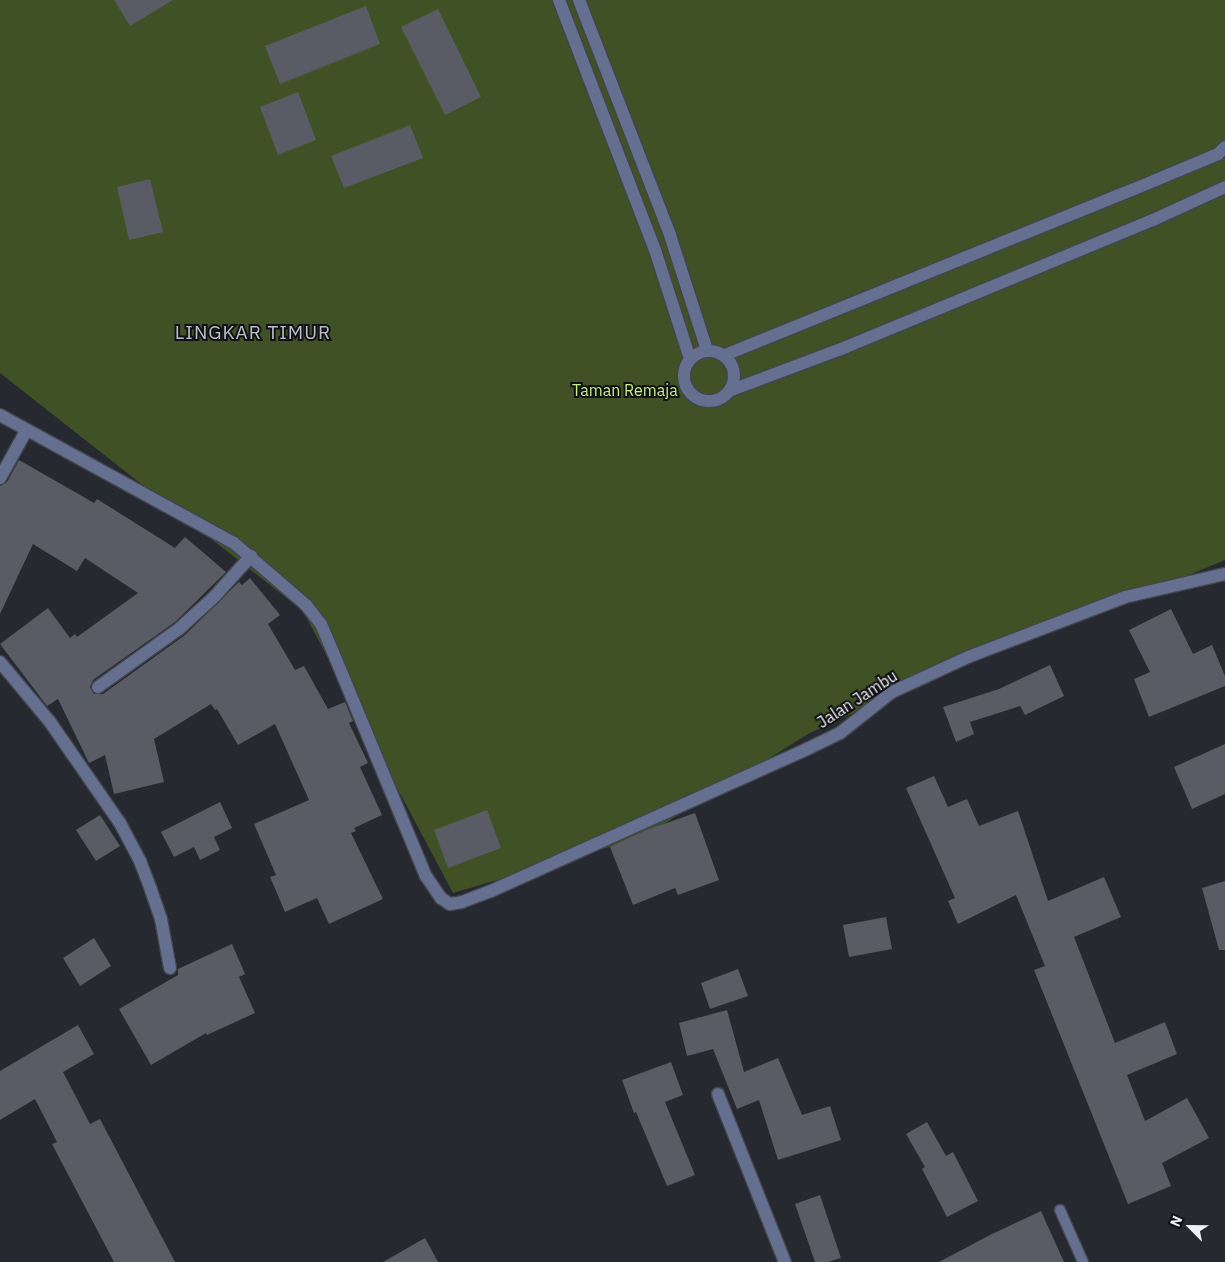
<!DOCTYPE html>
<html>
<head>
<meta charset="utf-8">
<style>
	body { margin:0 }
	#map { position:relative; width:1225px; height:1262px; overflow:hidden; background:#262930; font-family:"IBM Plex Sans",sans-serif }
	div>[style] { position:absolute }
	.green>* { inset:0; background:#405125 }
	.building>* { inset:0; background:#595c64 }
	.roads { filter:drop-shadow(1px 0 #42454c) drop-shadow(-1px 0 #42454c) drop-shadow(0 1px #42454c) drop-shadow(0 -1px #42454c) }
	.lane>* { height:10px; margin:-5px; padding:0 5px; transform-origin:5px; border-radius:5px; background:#656f8f }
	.street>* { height:12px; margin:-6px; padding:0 6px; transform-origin:6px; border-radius:6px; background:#656f8f }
	.street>.ring { margin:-6px; padding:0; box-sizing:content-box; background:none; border:12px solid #656f8f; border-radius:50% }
	span { translate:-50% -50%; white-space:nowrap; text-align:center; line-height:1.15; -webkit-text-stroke:4px #101115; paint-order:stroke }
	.park-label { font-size:16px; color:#c4f084 }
	.street-label { font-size:16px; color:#f0f1f6 }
	.quarter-label { font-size:19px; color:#bcbfc8; letter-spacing:1px }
	.north { position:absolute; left:1165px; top:1202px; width:50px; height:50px; -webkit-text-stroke:4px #101115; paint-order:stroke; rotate:293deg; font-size:14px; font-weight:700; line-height:20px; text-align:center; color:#f0f1f6 }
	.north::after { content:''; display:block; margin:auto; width:18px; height:22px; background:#f0f1f6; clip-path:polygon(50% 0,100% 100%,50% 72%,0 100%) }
</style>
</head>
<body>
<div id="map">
	<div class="green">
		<div style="clip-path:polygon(0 0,1225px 0,1225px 560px,1065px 626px,933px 676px,808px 734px,643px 837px,453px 893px,303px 611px,0 373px)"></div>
	</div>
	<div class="building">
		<div style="clip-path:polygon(114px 0,173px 0,130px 26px)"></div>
		<div style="clip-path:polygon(366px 6px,380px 44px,280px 84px,265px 46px)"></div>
		<div style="clip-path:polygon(438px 9px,481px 97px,445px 115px,401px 27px)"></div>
		<div style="clip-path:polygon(298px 92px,316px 140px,278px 155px,260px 107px)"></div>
		<div style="clip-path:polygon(410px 125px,423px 158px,344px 188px,331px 156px)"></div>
		<div style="clip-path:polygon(150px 179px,163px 232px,129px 240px,117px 187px)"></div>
		<div style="clip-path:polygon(19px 460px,94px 503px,97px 499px,175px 548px,185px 537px,226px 572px,175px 622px,93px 680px,90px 687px,94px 694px,103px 694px,185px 635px,239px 582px,242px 585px,250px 578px,280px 615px,268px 624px,295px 670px,304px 666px,328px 709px,345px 702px,353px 721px,349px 723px,368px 763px,360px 767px,382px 815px,354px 828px,356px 831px,351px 833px,383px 899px,329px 924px,317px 898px,285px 912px,270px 877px,276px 875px,254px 824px,309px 800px,275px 724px,238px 745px,217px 709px,215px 710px,211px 704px,154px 739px,164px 782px,114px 794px,105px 755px,89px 763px,58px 699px,47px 706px,0 644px,48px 608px,70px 638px,75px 634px,77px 637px,138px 593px,85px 558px,77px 571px,33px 544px,0 614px,0 486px,7px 482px)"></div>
		<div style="clip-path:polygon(1171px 609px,1193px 654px,1212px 645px,1225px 676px,1225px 686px,1149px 717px,1134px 679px,1150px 672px,1129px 630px)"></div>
		<div style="clip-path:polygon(1050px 665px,1064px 696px,1025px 715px,1020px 706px,970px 722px,974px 734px,956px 742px,943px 707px,999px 689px)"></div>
		<div style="clip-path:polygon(1225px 744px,1225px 794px,1192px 809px,1174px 767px)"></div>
		<div style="clip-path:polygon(934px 776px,948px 807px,967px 799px,979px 826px,1018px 811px,1048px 901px,1104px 877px,1121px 917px,1074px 937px,1115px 1043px,1165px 1022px,1177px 1054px,1127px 1075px,1145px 1121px,1187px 1098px,1209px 1138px,1162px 1163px,1171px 1186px,1128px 1204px,1034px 970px,1045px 966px,1016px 895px,958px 924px,948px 901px,955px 898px,906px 788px)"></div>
		<div style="clip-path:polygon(220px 802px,232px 828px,214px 837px,220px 850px,200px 860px,194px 847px,174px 857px,161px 832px)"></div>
		<div style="clip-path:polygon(487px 810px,501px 848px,448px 868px,434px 830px)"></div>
		<div style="clip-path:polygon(695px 813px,719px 880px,678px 895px,675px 888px,633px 905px,610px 847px,644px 831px)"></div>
		<div style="clip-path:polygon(100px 815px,120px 846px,96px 861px,76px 830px)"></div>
		<div style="clip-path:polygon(1225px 881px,1225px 950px,1219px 950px,1202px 888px)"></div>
		<div style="clip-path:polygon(886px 917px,892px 949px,849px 957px,843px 925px)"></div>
		<div style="clip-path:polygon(94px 938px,111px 966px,80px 986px,63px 958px)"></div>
		<div style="clip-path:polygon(232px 944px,245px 974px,239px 977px,255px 1013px,207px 1035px,206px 1033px,151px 1065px,119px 1009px,178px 975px,178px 969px)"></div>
		<div style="clip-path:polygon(738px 969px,748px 996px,710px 1009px,701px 983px)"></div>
		<div style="clip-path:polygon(727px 1010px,744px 1072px,778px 1058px,802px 1115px,830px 1106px,841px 1140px,778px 1160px,759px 1100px,737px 1109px,713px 1049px,687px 1056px,679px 1023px)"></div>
		<div style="clip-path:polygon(78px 1025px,94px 1054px,63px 1072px,90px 1124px,100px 1119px,175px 1262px,114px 1262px,52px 1144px,57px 1142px,35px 1099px,0 1120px,0 1071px)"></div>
		<div style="clip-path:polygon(671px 1062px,683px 1095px,665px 1102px,695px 1175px,667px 1186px,636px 1112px,634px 1113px,622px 1080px)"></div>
		<div style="clip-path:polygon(927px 1122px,946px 1156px,953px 1152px,978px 1201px,947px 1217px,922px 1169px,925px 1167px,906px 1134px)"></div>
		<div style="clip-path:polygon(820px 1195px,841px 1258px,828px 1262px,815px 1262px,795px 1204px)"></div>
		<div style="clip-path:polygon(1041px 1211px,1064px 1262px,939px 1262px,990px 1235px)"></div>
		<div style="clip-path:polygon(425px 1238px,438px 1262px,383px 1262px)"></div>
	</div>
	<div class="roads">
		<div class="lane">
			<div style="left:1060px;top:1210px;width:57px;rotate:66.1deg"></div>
		</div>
		<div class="street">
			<div style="left:559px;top:0;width:271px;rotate:69deg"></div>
			<div style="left:656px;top:253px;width:111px;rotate:72.2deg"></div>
			<div style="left:579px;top:0;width:252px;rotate:68.8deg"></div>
			<div style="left:670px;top:235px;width:121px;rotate:72.2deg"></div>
			<div class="ring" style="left:684px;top:351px;width:38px;height:38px"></div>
			<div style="left:725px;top:355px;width:439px;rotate:-22.1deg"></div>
			<div style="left:1132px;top:190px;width:93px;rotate:-22.7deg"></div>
			<div style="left:1218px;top:154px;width:10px;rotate:-45deg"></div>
			<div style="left:729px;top:391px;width:125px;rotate:-20.6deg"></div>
			<div style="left:846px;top:347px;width:332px;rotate:-22.5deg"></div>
			<div style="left:1153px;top:220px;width:79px;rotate:-24.6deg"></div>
			<div style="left:0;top:415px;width:267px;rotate:28.7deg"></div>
			<div style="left:234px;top:543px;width:95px;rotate:40.7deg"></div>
			<div style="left:306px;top:605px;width:24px;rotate:52deg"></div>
			<div style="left:321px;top:624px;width:30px;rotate:67deg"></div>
			<div style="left:333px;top:652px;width:243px;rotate:67.5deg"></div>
			<div style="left:426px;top:876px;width:27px;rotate:56deg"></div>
			<div style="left:441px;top:898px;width:11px;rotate:34deg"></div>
			<div style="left:450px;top:904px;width:12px;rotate:-9deg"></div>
			<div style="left:462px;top:902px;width:31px;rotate:-21deg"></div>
			<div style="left:491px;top:891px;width:346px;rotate:-24.2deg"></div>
			<div style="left:807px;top:749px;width:37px;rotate:-26deg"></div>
			<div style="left:840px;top:733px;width:66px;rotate:-38.3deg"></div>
			<div style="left:892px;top:692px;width:84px;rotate:-24.7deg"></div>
			<div style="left:968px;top:657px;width:168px;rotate:-20.9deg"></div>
			<div style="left:1125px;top:597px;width:103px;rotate:-13deg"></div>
			<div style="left:0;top:478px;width:54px;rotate:-61deg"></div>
			<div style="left:0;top:662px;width:78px;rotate:50.2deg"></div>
			<div style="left:50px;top:722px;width:123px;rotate:55.3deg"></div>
			<div style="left:120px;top:823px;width:43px;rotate:62.2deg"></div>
			<div style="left:140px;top:861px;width:31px;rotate:69deg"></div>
			<div style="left:151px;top:890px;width:31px;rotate:71deg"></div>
			<div style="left:161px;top:919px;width:50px;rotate:79.6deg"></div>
			<div style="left:98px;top:687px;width:101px;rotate:-35.7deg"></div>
			<div style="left:180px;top:628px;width:47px;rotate:-42.4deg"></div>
			<div style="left:215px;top:596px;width:54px;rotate:-48deg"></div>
			<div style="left:718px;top:1094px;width:181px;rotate:68.3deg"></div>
		</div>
	</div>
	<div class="park-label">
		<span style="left:625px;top:390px">Taman Remaja</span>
	</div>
	<div class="street-label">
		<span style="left:857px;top:699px;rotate:-33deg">Jalan Jambu</span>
	</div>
	<div class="quarter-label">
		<span style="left:253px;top:333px">LINGKAR TIMUR</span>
	</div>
	<div class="north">N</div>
</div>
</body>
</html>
